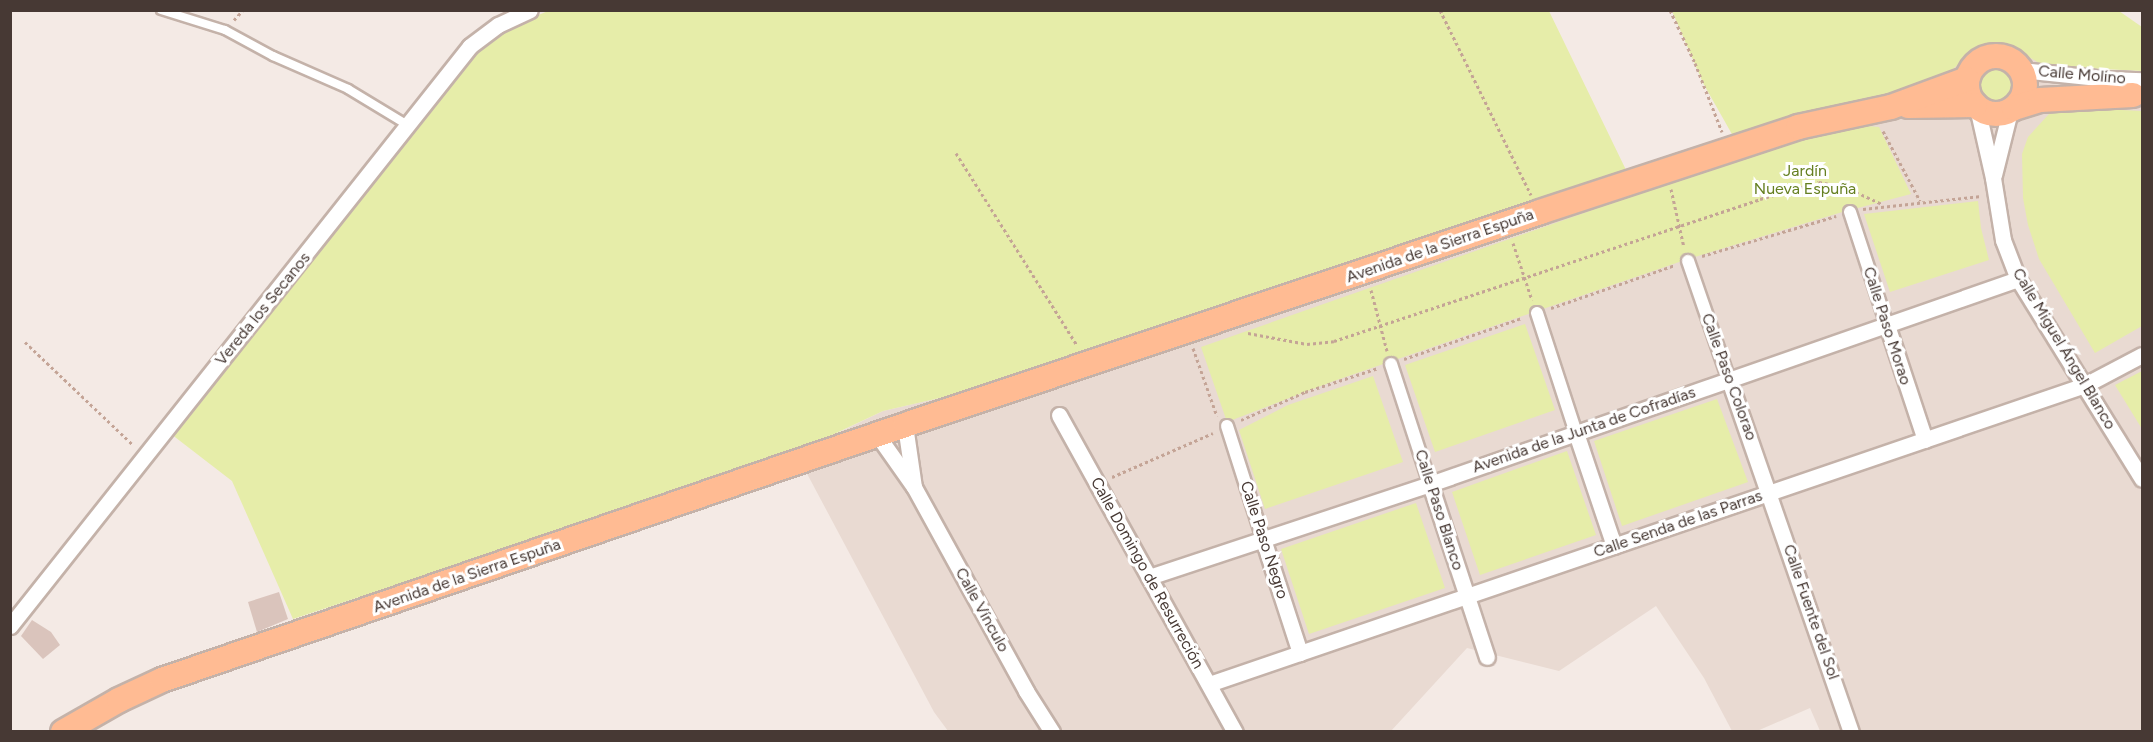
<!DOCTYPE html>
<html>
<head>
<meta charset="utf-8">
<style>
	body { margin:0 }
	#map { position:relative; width:2153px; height:742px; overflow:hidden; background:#f4eae5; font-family:Figtree,sans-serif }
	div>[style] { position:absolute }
	.residential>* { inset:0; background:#e9dad2 }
	.green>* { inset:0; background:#e6eda9 }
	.round { border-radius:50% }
	.building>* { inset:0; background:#dac4bc }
	.path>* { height:3px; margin-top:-1.5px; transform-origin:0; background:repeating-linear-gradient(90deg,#c4a496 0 3px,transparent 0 6px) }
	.roads { filter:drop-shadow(2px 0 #c4b2a9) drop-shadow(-2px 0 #c4b2a9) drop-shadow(0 2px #c4b2a9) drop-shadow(0 -2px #c4b2a9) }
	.service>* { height:8px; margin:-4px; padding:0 4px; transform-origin:4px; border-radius:4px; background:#fff }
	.pedestrian>* { height:12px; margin:-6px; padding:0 6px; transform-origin:6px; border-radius:6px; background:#fff }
	.minor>* { height:15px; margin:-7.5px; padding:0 7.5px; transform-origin:7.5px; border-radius:7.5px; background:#fff }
	.primary>* { height:24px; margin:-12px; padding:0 12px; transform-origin:12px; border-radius:12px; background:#ffbb93 }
	.primary>.ring { margin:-12px; padding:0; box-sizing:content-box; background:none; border:24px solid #ffbb93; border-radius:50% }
	span { translate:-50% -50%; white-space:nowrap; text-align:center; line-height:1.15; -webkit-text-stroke:6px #fff; paint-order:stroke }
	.street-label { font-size:16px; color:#473934 }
	.park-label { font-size:16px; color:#657f21 }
	.frame { position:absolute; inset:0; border:12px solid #473934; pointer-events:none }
</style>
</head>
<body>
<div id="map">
	<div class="residential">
		<div style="clip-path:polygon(1997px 44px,2114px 72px,2142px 71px,2142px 731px,1820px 731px,1810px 708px,1757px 731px,1732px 731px,1704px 678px,1656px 606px,1559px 671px,1467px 648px,1391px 731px,948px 731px,934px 712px,796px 453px,883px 411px,996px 385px,1749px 131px,1939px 78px,1972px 52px,1984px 46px)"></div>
	</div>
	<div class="green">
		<div style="clip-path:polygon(548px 11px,1549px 11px,1627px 172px,996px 385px,883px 411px,796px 452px,293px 619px,232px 481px,171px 434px,477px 50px,505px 29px)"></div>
		<div style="clip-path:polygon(1672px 11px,2119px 11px,2142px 27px,2142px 71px,2044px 66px,2009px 45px,1984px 46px,1972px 52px,1953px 69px,1923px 84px,1733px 136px,1703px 83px)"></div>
		<div class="round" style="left:1975px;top:64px;width:42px;height:42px"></div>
		<div style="clip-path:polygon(2081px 108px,2142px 111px,2142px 326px,2095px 353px,2039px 259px,2028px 225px,2023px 198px,2022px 154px,2028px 137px,2049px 114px)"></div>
		<div style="clip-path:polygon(1866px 126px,1879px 127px,1911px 194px,1839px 213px,1685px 260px,1334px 381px,1227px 422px,1201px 347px,1718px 166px,1799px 140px)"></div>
		<div style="clip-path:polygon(1978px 201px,1981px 228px,1989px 260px,1890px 292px,1864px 214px)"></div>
		<div style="clip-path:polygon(1525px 324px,1555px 410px,1435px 452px,1405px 365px)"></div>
		<div style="clip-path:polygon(2142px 371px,2142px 429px,2115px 385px)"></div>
		<div style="clip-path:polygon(1373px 376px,1403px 462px,1265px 509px,1239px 430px,1288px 405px)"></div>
		<div style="clip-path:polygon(1717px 399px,1748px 482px,1622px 526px,1594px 441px)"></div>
		<div style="clip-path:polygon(1567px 451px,1596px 535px,1480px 575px,1452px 492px)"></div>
		<div style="clip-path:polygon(1416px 503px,1445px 588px,1309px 634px,1281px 549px)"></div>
	</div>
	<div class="building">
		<div style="clip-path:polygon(279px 592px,288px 619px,257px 632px,248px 602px)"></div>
		<div style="clip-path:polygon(32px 620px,51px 632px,60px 645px,43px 659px,21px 636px)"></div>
	</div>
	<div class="path">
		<div style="left:1440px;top:10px;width:206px;rotate:63.8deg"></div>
		<div style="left:1670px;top:10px;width:59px;rotate:64.7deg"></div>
		<div style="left:1695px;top:63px;width:74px;rotate:68.6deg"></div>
		<div style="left:234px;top:20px;width:13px;rotate:-48deg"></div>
		<div style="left:1883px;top:131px;width:79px;rotate:62.1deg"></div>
		<div style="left:956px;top:153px;width:227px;rotate:57.8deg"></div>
		<div style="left:1671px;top:189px;width:59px;rotate:77.4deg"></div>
		<div style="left:1863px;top:209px;width:119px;rotate:-6.3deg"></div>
		<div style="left:1513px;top:243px;width:60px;rotate:71.6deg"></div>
		<div style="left:1702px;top:256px;width:140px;rotate:-16.6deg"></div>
		<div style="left:1371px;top:290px;width:63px;rotate:75.3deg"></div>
		<div style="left:1551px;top:308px;width:131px;rotate:-19.1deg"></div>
		<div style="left:1248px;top:333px;width:60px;rotate:10.6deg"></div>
		<div style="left:1307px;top:344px;width:27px;rotate:-6deg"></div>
		<div style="left:1334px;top:341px;width:449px;rotate:-18.4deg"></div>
		<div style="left:1760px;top:199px;width:61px;rotate:-16.1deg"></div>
		<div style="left:1819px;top:182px;width:26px;rotate:11deg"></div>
		<div style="left:1845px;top:187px;width:41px;rotate:24.7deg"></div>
		<div style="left:25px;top:342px;width:149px;rotate:43.6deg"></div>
		<div style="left:1193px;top:348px;width:72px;rotate:70.6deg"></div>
		<div style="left:1404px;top:359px;width:125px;rotate:-19.2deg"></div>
		<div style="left:1241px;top:420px;width:70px;rotate:-23.6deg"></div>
		<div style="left:1305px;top:392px;width:77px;rotate:-18.2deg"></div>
		<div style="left:1112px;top:477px;width:110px;rotate:-23.5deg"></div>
	</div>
	<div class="roads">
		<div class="service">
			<div style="left:161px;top:10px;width:67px;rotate:17.4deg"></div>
			<div style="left:225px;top:30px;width:55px;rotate:28.4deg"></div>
			<div style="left:273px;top:56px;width:82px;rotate:23.7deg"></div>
			<div style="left:348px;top:89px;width:71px;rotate:31.2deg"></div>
		</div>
		<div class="pedestrian">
			<div style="left:1850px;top:212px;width:119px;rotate:71.9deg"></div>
			<div style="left:1688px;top:261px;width:126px;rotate:71deg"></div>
			<div style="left:1537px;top:313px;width:126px;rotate:72deg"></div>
			<div style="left:1391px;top:364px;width:126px;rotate:72deg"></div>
			<div style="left:1227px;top:426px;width:119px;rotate:72.3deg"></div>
		</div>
		<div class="minor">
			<div style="left:2021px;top:70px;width:85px;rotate:6deg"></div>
			<div style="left:2106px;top:79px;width:36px;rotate:2deg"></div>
			<div style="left:1977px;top:107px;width:73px;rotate:77.3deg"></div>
			<div style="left:1993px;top:178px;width:63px;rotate:80.8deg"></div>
			<div style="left:2003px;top:240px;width:42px;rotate:69deg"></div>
			<div style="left:2018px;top:279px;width:235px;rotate:58.2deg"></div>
			<div style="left:1994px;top:175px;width:66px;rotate:-76deg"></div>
			<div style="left:1887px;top:325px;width:121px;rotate:71.7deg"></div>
			<div style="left:1729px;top:380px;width:373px;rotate:70.9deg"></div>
			<div style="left:1059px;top:415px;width:363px;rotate:61deg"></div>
			<div style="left:1576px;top:433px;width:119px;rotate:71.4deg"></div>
			<div style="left:878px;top:436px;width:62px;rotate:54.8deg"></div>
			<div style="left:914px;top:487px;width:63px;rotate:-98.3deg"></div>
			<div style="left:1430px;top:484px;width:182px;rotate:71.8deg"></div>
			<div style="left:914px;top:487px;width:233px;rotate:61.2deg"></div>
			<div style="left:1026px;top:691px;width:49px;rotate:57.6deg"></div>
			<div style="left:1263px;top:539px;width:120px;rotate:72deg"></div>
			<div style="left:1149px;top:577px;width:296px;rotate:-18.3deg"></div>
			<div style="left:1430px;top:484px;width:623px;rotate:-19.22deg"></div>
			<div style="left:10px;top:626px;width:740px;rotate:-51.58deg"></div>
			<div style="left:470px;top:46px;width:35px;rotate:-37deg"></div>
			<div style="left:498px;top:25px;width:35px;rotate:-25deg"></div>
			<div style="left:1209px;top:684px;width:926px;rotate:-18.85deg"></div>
			<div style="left:2085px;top:385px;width:64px;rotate:-27.8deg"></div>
		</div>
		<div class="primary">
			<div class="ring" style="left:1967px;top:56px;width:34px;height:34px"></div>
			<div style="left:1908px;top:106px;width:67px;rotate:-0.9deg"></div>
			<div style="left:2014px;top:108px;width:27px;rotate:-17deg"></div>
			<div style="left:2040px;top:100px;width:93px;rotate:-3.1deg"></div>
			<div style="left:63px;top:732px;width:64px;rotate:-29.7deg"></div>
			<div style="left:119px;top:700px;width:47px;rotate:-24.9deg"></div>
			<div style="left:162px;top:680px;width:786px;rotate:-18.94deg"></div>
			<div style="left:905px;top:425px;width:670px;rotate:-18.54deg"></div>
			<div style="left:1540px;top:212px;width:272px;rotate:-18.2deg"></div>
			<div style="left:1798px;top:127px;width:95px;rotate:-12.1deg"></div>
			<div style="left:1891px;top:107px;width:81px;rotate:-20.2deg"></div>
		</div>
	</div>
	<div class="street-label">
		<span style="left:2082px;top:75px;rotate:5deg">Calle Molino</span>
		<span style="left:1440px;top:246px;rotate:-19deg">Avenida de la Sierra Espuña</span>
		<span style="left:263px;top:309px;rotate:-51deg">Vereda los Secanos</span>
		<span style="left:1887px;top:326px;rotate:72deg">Calle Paso Morao</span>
		<span style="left:2064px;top:349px;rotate:59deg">Calle Miguel Ángel Blanco</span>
		<span style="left:1729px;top:377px;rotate:70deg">Calle Paso Colorao</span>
		<span style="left:1584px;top:430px;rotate:-19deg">Avenida de la Junta de Cofradías</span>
		<span style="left:1439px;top:510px;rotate:72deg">Calle Paso Blanco</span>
		<span style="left:1678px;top:524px;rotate:-19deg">Calle Senda de las Parras</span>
		<span style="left:1264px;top:540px;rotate:72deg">Calle Paso Negro</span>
		<span style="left:1147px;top:573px;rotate:61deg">Calle Domingo de Resurreción</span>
		<span style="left:467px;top:576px;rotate:-19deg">Avenida de la Sierra Espuña</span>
		<span style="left:982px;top:610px;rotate:61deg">Calle Vínculo</span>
		<span style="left:1811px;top:612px;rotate:71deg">Calle Fuente del Sol</span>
	</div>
	<div class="park-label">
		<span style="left:1805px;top:180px">Jardín<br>Nueva Espuña</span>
	</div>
	<div class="frame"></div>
</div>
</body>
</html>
